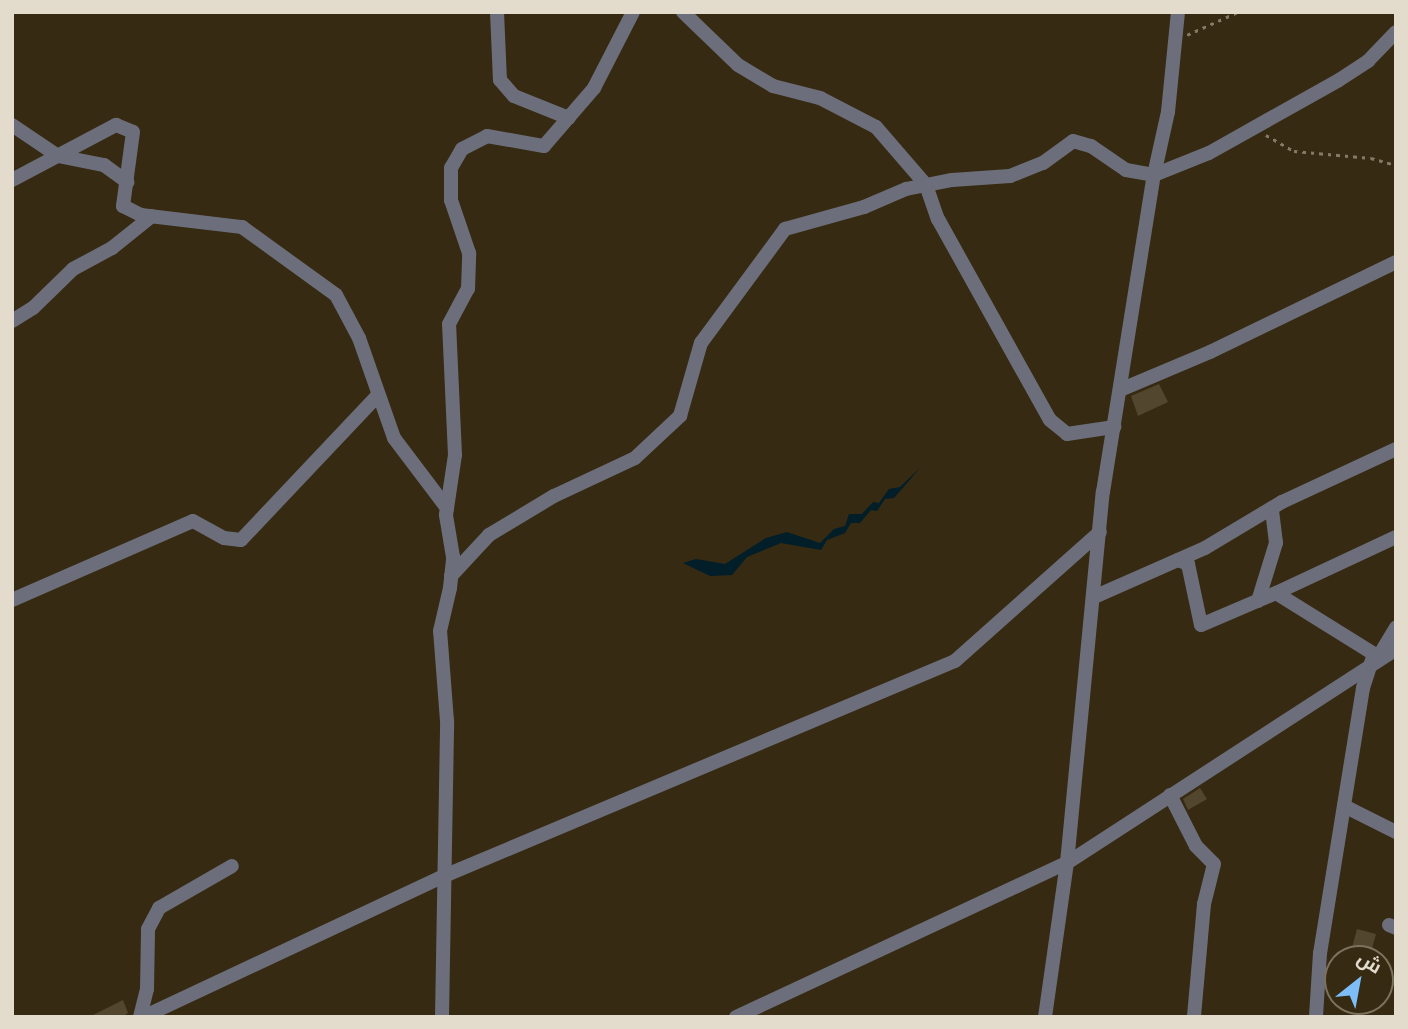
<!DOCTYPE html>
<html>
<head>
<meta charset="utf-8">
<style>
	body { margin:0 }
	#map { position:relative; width:1408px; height:1029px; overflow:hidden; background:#362a12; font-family:"Source Sans 3",Cairo,sans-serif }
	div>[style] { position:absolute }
	.water>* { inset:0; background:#011e29 }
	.building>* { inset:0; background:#53462e }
	.path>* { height:2.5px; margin-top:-1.25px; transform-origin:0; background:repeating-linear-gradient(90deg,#847a66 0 3.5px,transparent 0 8.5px) }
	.street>* { height:14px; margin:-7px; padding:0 7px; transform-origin:7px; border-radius:7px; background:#6c6f7b }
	span { translate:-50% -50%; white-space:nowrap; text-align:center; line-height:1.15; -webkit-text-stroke:5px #362a12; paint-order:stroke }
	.frame { position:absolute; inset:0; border:14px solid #e3dccd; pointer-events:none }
	.north { position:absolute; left:1324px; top:945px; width:70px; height:70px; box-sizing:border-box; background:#362a12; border:2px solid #7b715d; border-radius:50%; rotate:31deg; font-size:19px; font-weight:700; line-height:28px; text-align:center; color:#e3dccd }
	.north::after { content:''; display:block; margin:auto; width:24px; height:32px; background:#7dbef9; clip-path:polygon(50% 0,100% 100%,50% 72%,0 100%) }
</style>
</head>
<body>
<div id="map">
	<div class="water">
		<div style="clip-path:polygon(920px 468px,894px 498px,885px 499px,877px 511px,871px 510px,860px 523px,851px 523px,845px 533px,827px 540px,821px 550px,781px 543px,747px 557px,732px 575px,710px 576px,683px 563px,696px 559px,725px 564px,766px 538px,787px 532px,820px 543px,834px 529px,845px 526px,849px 514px,862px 514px,873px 502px,879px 503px,889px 489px,900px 487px)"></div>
	</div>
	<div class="building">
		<div style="clip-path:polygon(1159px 384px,1168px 402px,1138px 416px,1131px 396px)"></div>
		<div style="clip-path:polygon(1200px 788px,1207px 799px,1188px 810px,1183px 799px)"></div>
		<div style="clip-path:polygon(1357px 929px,1376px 934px,1369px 959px,1349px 959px)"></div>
		<div style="clip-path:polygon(123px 1000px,128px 1013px,122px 1017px,89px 1017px)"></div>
	</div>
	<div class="path">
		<div style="left:1187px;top:35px;width:56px;rotate:-24.3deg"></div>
		<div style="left:1266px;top:135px;width:32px;rotate:30deg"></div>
		<div style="left:1294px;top:151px;width:77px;rotate:5.2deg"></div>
		<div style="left:1371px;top:158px;width:26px;rotate:16deg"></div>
	</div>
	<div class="street">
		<div style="left:497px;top:12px;width:68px;rotate:87.5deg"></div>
		<div style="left:500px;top:80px;width:21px;rotate:49deg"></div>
		<div style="left:514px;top:96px;width:59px;rotate:21.8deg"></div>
		<div style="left:683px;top:12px;width:76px;rotate:43.9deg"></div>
		<div style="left:738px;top:65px;width:41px;rotate:31deg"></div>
		<div style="left:773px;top:86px;width:49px;rotate:14.3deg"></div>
		<div style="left:820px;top:98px;width:63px;rotate:27.4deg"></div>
		<div style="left:876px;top:127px;width:77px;rotate:49.2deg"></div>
		<div style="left:926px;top:185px;width:36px;rotate:71deg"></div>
		<div style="left:938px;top:219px;width:230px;rotate:60.9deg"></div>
		<div style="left:1050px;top:420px;width:22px;rotate:39deg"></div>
		<div style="left:1067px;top:434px;width:48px;rotate:-8.5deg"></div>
		<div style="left:12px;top:125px;width:55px;rotate:34deg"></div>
		<div style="left:58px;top:156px;width:47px;rotate:11.1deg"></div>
		<div style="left:104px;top:165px;width:29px;rotate:36deg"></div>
		<div style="left:12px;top:180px;width:118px;rotate:-27.9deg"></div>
		<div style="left:116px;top:125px;width:18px;rotate:22deg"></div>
		<div style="left:133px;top:132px;width:75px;rotate:97.7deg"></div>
		<div style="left:123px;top:206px;width:20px;rotate:27deg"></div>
		<div style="left:141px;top:215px;width:102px;rotate:6.8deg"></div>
		<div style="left:242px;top:227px;width:116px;rotate:35.9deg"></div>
		<div style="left:336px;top:295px;width:49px;rotate:61.9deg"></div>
		<div style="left:359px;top:338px;width:106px;rotate:70.7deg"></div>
		<div style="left:394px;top:438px;width:88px;rotate:52.9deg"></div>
		<div style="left:12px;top:321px;width:25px;rotate:-32deg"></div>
		<div style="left:33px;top:308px;width:56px;rotate:-44.3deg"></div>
		<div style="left:73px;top:269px;width:44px;rotate:-28.3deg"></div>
		<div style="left:112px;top:248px;width:51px;rotate:-38.7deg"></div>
		<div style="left:1120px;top:390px;width:98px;rotate:-22.9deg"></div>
		<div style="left:1210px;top:352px;width:207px;rotate:-25.8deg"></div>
		<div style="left:1178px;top:560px;width:11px;rotate:22deg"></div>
		<div style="left:1188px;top:564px;width:62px;rotate:78deg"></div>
		<div style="left:1201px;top:625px;width:82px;rotate:-23.1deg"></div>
		<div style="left:1276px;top:593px;width:115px;rotate:31.9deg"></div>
		<div style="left:1374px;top:654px;width:36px;rotate:108deg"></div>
		<div style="left:1363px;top:688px;width:268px;rotate:99.2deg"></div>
		<div style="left:1320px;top:953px;width:64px;rotate:93.6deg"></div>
		<div style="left:451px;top:576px;width:56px;rotate:-47.2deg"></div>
		<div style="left:489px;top:535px;width:76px;rotate:-31deg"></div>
		<div style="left:554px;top:496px;width:89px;rotate:-25.1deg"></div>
		<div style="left:635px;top:458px;width:62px;rotate:-43deg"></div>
		<div style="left:680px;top:416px;width:76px;rotate:-74deg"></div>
		<div style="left:701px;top:343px;width:142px;rotate:-53.6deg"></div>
		<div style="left:785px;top:229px;width:82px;rotate:-15.6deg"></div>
		<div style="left:864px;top:207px;width:46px;rotate:-23.2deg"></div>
		<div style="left:906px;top:189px;width:47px;rotate:-11.1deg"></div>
		<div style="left:952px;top:180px;width:58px;rotate:-3.9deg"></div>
		<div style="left:1010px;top:176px;width:35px;rotate:-22deg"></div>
		<div style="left:1043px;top:163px;width:37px;rotate:-36deg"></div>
		<div style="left:1073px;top:141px;width:19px;rotate:16deg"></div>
		<div style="left:1091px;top:146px;width:42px;rotate:34.4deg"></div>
		<div style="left:1126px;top:170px;width:28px;rotate:10deg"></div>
		<div style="left:1154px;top:175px;width:59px;rotate:-21.8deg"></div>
		<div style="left:1209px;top:153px;width:149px;rotate:-29.3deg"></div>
		<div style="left:1339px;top:80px;width:35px;rotate:-33deg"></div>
		<div style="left:1368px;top:61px;width:40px;rotate:-46deg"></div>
		<div style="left:1276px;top:593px;width:132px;rotate:-25deg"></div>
		<div style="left:1094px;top:597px;width:121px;rotate:-23.8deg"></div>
		<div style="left:1205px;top:548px;width:90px;rotate:-30.9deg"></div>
		<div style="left:1282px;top:502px;width:126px;rotate:-24.9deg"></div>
		<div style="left:12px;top:600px;width:197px;rotate:-23.6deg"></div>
		<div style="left:193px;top:521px;width:35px;rotate:29deg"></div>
		<div style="left:224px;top:538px;width:17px;rotate:7deg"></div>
		<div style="left:241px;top:540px;width:197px;rotate:-46.6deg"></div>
		<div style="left:1258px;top:601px;width:61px;rotate:-72.8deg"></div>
		<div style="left:1276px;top:543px;width:35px;rotate:-97deg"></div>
		<div style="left:1377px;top:659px;width:37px;rotate:-59deg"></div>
		<div style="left:1170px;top:795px;width:57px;rotate:63deg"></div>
		<div style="left:1196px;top:846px;width:25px;rotate:45deg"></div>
		<div style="left:1214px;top:864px;width:41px;rotate:104deg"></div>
		<div style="left:1204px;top:904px;width:113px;rotate:95.1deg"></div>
		<div style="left:1344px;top:806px;width:58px;rotate:26.6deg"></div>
		<div style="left:1389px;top:925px;width:8px;rotate:23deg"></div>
		<div style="left:140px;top:1017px;width:29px;rotate:-76deg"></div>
		<div style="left:147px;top:989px;width:60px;rotate:-89deg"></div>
		<div style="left:148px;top:929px;width:24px;rotate:-62deg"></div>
		<div style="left:159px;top:908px;width:84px;rotate:-29.9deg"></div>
		<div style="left:143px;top:1017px;width:332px;rotate:-25.1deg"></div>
		<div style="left:444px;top:876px;width:554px;rotate:-22.82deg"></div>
		<div style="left:955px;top:661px;width:194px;rotate:-41.7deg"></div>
		<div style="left:442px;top:1017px;width:296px;rotate:-89deg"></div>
		<div style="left:447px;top:721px;width:90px;rotate:-94.4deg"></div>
		<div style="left:440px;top:631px;width:44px;rotate:-76.9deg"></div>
		<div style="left:450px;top:588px;width:31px;rotate:-84deg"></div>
		<div style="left:453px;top:557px;width:43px;rotate:-99.5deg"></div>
		<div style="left:446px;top:515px;width:61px;rotate:-81.5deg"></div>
		<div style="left:455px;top:455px;width:131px;rotate:-92.6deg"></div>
		<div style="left:449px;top:324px;width:40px;rotate:-62deg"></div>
		<div style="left:468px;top:289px;width:36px;rotate:-88deg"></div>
		<div style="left:469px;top:253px;width:56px;rotate:-108.8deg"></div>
		<div style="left:451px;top:200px;width:32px;rotate:-90deg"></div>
		<div style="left:451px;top:168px;width:22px;rotate:-60deg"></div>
		<div style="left:462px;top:149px;width:28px;rotate:-27deg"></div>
		<div style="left:487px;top:136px;width:58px;rotate:10deg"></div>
		<div style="left:544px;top:146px;width:77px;rotate:-49.2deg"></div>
		<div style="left:594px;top:88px;width:85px;rotate:-62.8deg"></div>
		<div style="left:736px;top:1017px;width:365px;rotate:-25deg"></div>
		<div style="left:1067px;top:863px;width:392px;rotate:-33deg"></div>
		<div style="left:1045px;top:1017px;width:156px;rotate:-81.9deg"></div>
		<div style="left:1067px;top:863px;width:373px;rotate:-84.5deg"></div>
		<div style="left:1103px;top:492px;width:321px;rotate:-80.9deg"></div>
		<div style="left:1154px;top:175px;width:65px;rotate:-77.5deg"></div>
		<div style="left:1168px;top:112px;width:100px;rotate:-84.3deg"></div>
	</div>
	<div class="frame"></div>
	<div class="north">ش</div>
</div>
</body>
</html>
